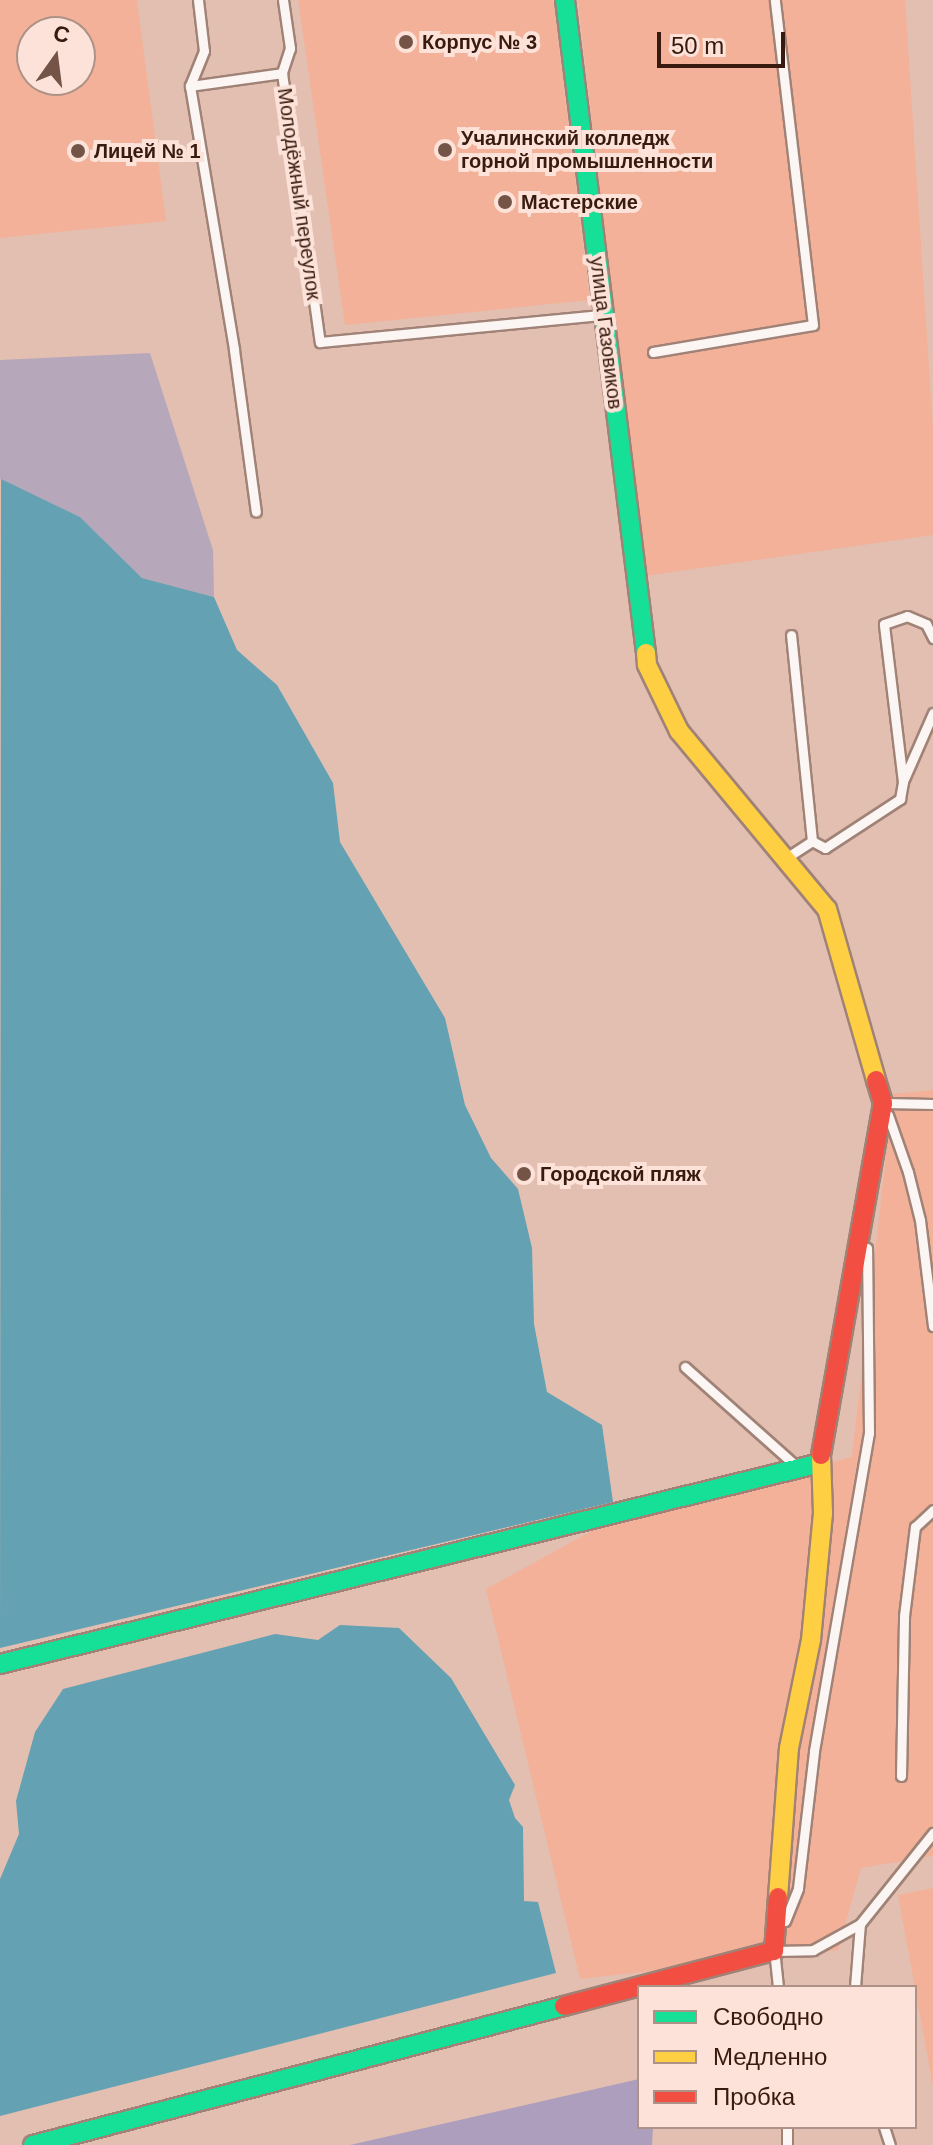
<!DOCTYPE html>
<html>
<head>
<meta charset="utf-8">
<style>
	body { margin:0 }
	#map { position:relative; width:933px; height:2145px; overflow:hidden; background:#e3bfb1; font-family:Arial,sans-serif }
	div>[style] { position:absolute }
	.built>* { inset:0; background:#f2b198 }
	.green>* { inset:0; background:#b6a7bb }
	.forest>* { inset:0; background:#ad9ebd }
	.water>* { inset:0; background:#64a1b2 }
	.roads { filter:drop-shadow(2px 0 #a08276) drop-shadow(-2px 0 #a08276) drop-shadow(0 2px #a08276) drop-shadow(0 -2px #a08276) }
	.lane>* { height:9px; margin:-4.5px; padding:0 4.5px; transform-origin:4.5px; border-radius:4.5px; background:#fbf5f3 }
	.fast>* { height:18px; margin:-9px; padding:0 9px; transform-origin:9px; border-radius:9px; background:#16e098 }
	.slow>* { height:18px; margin:-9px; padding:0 9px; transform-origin:9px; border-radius:9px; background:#ffcf43 }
	.jam>* { height:18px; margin:-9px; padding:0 9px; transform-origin:9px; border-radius:9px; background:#f24e42 }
	.dots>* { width:22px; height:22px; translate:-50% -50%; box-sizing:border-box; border:4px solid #fce2d8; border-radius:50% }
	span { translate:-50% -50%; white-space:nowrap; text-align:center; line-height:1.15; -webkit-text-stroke:8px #fce2d8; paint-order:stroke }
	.poi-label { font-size:20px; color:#391a0e; font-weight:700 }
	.left { translate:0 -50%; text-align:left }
	.street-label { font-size:20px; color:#391a0e }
	.legend { position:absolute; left:637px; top:1985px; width:280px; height:144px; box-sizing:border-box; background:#fce2d8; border:2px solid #ae9287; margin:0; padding:10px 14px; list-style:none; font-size:24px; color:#391a0e }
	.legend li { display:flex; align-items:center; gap:16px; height:40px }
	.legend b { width:40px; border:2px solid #ae9287 }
	.north { position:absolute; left:16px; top:16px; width:80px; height:80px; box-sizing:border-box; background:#fce2d8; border:2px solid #ae9287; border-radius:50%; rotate:14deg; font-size:22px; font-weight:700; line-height:32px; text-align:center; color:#391a0e }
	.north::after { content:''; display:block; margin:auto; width:28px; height:36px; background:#745447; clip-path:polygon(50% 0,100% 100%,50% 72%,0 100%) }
	.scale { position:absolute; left:657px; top:32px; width:128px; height:36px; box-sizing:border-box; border:4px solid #391a0e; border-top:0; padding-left:10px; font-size:24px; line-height:28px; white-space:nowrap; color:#391a0e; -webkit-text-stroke:6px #fce2d8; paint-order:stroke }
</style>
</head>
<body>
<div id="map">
	<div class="built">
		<div style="clip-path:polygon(evenodd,0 0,137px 0,166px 221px,0 238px,0 0,80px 32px,80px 80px,32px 80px,32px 32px,80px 32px)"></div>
		<div style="clip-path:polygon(298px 0,553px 0,590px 300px,345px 325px)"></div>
		<div style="clip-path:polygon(578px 0,905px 0,933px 429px,933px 535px,644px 576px)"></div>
		<div style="clip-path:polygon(933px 1090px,933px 1856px,861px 1868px,838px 1950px,580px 1979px,486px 1589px,619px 1516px,852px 1457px,893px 1094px)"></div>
		<div style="clip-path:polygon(933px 1888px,933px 2086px,898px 1895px)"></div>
	</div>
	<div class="green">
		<div style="clip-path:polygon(150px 353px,213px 550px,214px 597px,142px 578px,80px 517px,0 479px,0 360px)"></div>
	</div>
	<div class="forest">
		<div style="clip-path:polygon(639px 2079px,639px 2127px,653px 2127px,652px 2145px,350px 2145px)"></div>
	</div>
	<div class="water">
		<div style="clip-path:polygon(1px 479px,80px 517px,142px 578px,214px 597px,237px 650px,277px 685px,333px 783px,340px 842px,445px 1018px,465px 1105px,491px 1158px,518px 1189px,532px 1248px,534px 1324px,547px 1392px,602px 1425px,613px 1502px,0 1648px)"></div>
		<div style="clip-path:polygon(340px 1625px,399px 1628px,451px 1678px,515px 1785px,509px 1800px,515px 1818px,523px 1827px,524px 1901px,538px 1902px,556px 1973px,0 2116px,0 1879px,19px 1834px,16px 1801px,35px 1732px,63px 1689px,275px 1634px,318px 1640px)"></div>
	</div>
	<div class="roads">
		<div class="lane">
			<div style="left:198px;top:0;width:51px;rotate:83.3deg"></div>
			<div style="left:204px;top:51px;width:38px;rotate:112deg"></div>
			<div style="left:190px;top:86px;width:268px;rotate:80.5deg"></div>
			<div style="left:234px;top:350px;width:163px;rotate:82.3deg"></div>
			<div style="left:283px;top:0;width:49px;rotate:81.7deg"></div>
			<div style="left:290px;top:48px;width:26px;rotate:108deg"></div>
			<div style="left:282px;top:73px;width:272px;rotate:82deg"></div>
			<div style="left:320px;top:342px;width:282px;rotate:-5.5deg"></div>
			<div style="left:190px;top:86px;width:93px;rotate:-8deg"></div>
			<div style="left:653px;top:352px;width:162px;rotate:-9.6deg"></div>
			<div style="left:813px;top:325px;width:327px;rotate:-96.7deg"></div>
			<div style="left:904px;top:779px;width:72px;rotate:-66.3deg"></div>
			<div style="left:812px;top:841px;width:15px;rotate:28deg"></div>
			<div style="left:825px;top:848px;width:90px;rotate:-33.2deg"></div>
			<div style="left:900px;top:799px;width:17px;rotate:-80deg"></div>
			<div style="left:903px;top:782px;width:159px;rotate:-96.9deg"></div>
			<div style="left:884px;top:624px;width:24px;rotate:-19deg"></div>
			<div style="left:907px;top:616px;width:21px;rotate:23deg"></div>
			<div style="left:926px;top:624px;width:16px;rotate:63deg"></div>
			<div style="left:786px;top:858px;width:31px;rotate:-33deg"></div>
			<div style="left:812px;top:841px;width:207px;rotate:-95.8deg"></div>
			<div style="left:885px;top:1103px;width:48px;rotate:1.2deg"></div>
			<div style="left:888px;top:1115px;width:60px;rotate:70.7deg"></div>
			<div style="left:908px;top:1172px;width:49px;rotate:76deg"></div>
			<div style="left:920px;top:1220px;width:107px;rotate:83deg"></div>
			<div style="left:685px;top:1367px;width:149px;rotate:41.7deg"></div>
			<div style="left:901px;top:1776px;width:160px;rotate:-88.9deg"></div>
			<div style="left:904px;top:1616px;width:90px;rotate:-83deg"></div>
			<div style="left:915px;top:1527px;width:25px;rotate:-43deg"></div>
			<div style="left:785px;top:1921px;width:35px;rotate:-68deg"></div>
			<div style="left:798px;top:1888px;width:138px;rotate:-83.3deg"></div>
			<div style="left:814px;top:1751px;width:323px;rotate:-80.2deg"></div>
			<div style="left:869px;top:1433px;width:185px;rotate:-90.6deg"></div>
			<div style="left:778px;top:1987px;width:36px;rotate:-96deg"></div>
			<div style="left:774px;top:1951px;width:39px;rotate:-1deg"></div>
			<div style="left:813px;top:1950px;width:54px;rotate:-29deg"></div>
			<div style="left:860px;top:1924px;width:117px;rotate:-51.3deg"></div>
			<div style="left:855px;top:1987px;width:63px;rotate:-85.5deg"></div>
			<div style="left:884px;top:2127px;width:19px;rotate:72deg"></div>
			<div style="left:787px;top:2145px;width:18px;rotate:-90deg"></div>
		</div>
		<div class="fast">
			<div style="left:565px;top:0;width:658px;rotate:82.93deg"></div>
			<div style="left:0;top:1664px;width:844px;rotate:-13.77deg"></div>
			<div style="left:33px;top:2145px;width:549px;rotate:-14.67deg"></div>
		</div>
		<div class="slow">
			<div style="left:646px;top:653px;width:12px;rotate:85deg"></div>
			<div style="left:647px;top:665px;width:73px;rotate:64.1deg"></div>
			<div style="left:679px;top:731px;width:231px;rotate:50.3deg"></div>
			<div style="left:827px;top:909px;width:178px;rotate:74deg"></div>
			<div style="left:778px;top:1897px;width:149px;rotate:-85.8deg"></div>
			<div style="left:789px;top:1748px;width:110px;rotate:-78.5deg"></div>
			<div style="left:811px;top:1640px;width:128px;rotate:-84.6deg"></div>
			<div style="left:823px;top:1513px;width:58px;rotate:-92deg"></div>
		</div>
		<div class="jam">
			<div style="left:821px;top:1455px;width:357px;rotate:-80deg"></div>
			<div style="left:883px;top:1103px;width:24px;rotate:-107deg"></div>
			<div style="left:564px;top:2006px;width:217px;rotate:-14.7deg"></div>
			<div style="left:774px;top:1951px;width:54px;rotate:-85.8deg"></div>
		</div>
	</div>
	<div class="dots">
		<div style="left:406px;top:42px;background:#745447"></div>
		<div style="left:445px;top:150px;background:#745447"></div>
		<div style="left:78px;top:151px;background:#745447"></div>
		<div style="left:505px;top:202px;background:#745447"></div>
		<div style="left:524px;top:1174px;background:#745447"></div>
	</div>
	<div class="poi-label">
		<span class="left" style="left:422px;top:42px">Корпус № 3</span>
		<span class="left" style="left:461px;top:150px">Учалинский колледж<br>горной промышленности</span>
		<span class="left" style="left:94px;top:151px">Лицей № 1</span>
		<span class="left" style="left:521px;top:202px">Мастерские</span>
		<span class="left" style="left:540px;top:1174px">Городской пляж</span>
	</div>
	<div class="street-label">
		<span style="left:299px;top:194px;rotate:82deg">Молодёжный переулок</span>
		<span style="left:606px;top:333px;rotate:83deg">улица Газовиков</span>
	</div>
	<ul class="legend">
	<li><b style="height:10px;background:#16e098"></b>Свободно</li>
	<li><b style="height:10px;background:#ffcf43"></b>Медленно</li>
	<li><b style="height:10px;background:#f24e42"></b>Пробка</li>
	</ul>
	<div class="north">С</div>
	<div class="scale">50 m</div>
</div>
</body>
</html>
